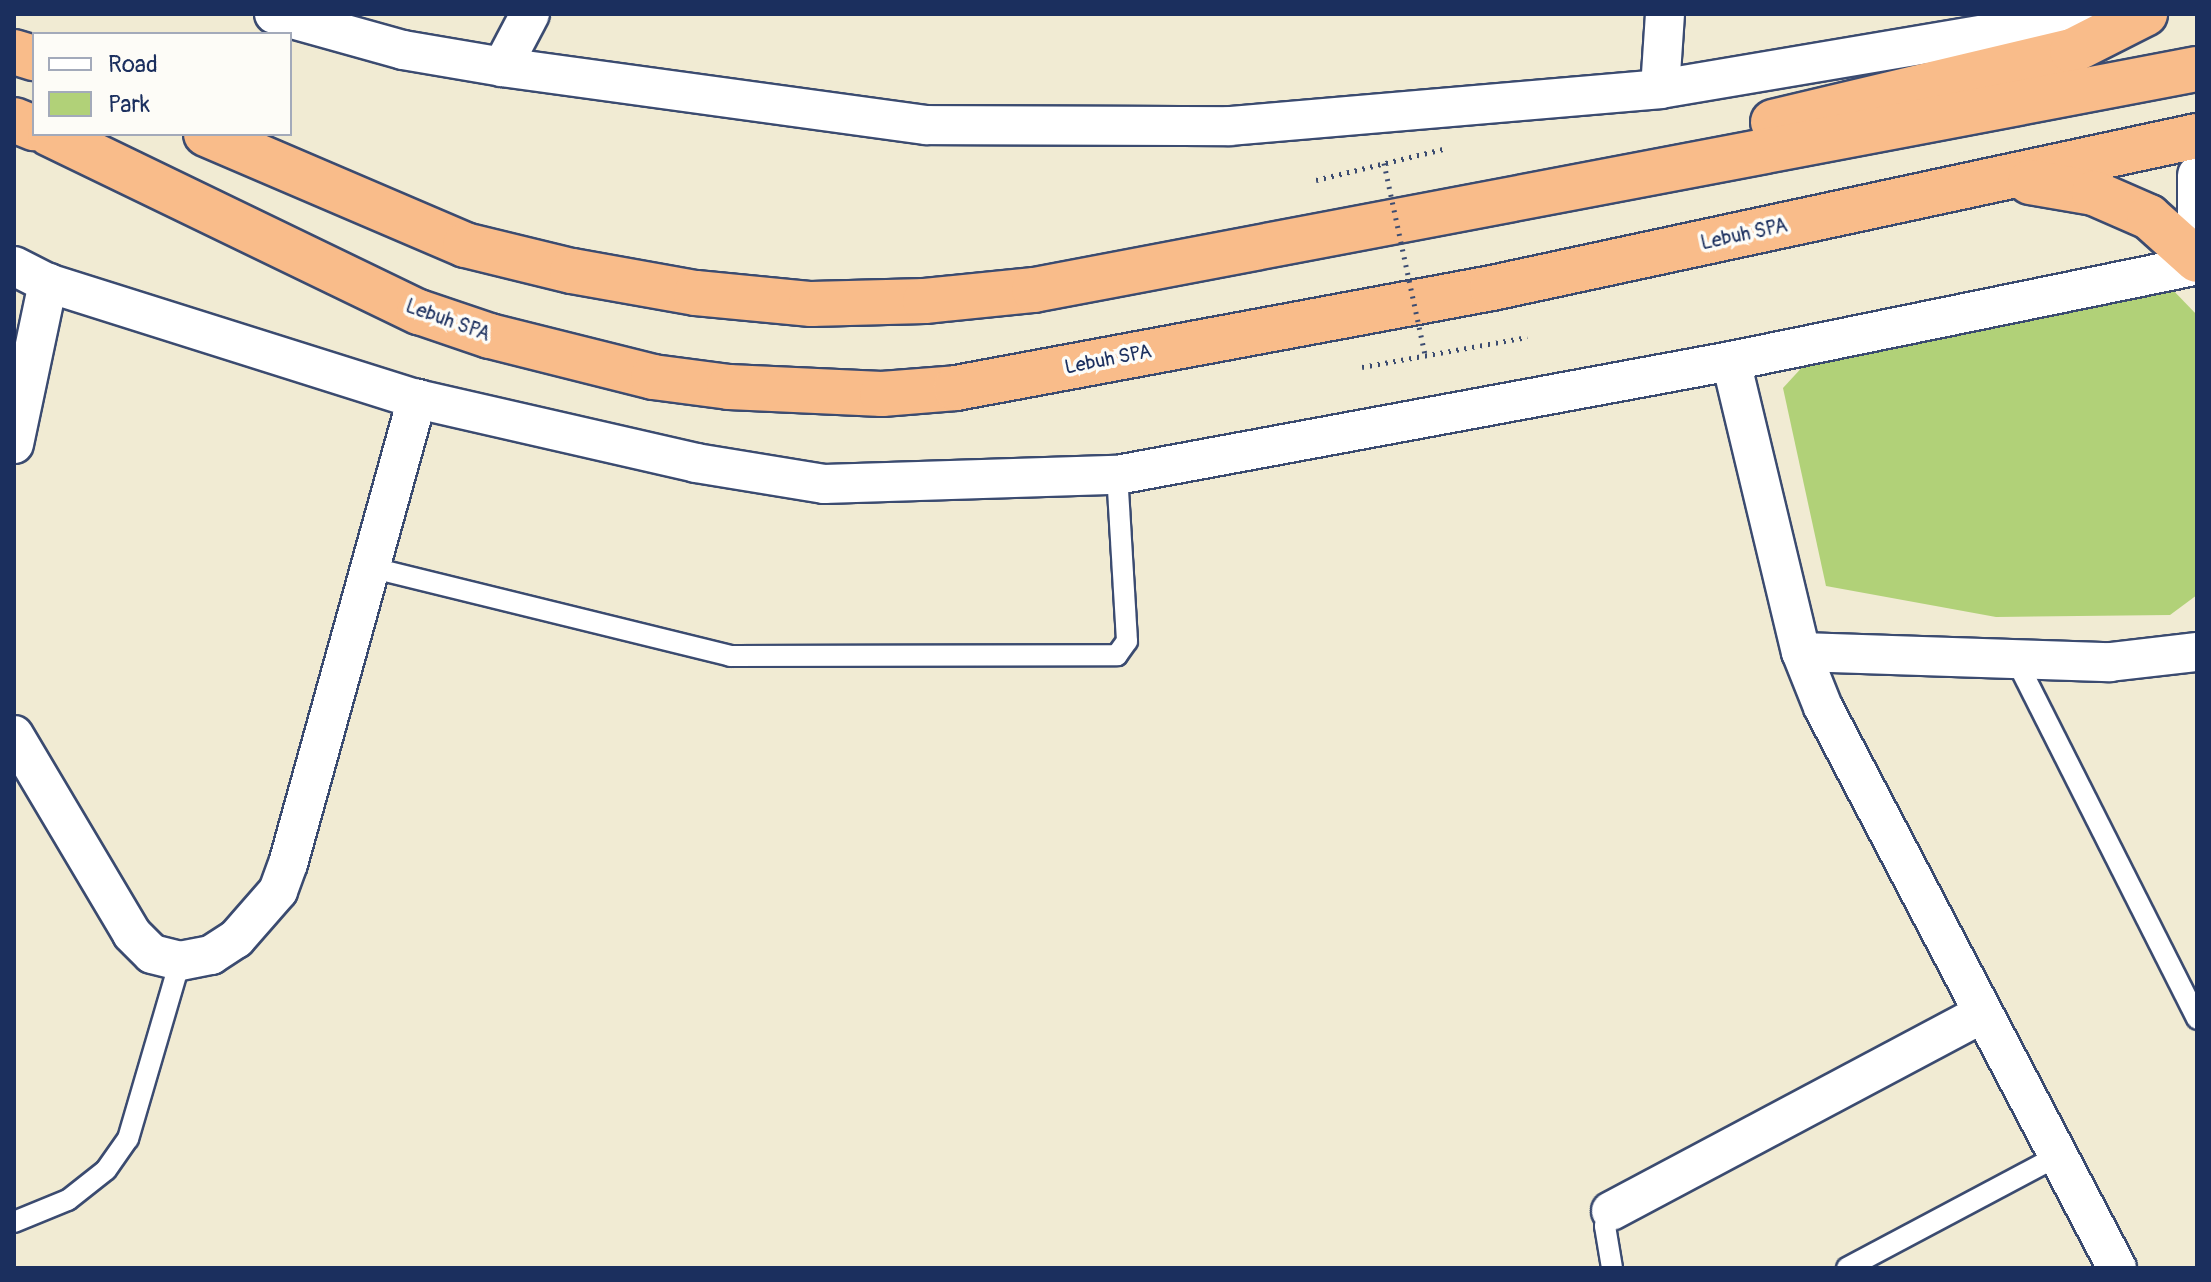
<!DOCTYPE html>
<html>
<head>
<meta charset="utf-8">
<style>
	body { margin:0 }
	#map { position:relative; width:2211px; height:1282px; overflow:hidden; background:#f1ebd3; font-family:Pangolin,sans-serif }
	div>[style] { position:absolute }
	.green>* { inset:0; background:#b1d178 }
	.path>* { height:5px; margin-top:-2.5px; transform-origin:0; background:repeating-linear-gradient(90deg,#3b4b70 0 2px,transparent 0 8px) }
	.roads { filter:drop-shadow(2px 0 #3b4b70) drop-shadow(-2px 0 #3b4b70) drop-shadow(0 2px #3b4b70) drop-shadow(0 -2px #3b4b70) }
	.service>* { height:20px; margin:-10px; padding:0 10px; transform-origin:10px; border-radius:10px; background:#fff }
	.minor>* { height:38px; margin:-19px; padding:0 19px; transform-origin:19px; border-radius:19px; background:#fff }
	.trunk>* { height:44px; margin:-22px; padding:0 22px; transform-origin:22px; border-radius:22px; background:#f9bc8a }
	.path-bridge>* { height:5px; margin-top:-2.5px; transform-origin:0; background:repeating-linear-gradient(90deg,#3b4b70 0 2px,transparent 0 8px) }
	span { translate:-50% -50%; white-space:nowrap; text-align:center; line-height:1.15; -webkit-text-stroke:7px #fdfcf7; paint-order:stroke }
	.street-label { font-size:20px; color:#1b2f5e }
	.frame { position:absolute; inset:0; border:16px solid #1b2f5e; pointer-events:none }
	.legend { position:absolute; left:32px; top:32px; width:260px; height:104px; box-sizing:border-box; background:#fdfcf7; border:2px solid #a3aaba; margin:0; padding:10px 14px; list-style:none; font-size:24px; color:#1b2f5e }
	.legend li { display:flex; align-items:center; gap:16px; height:40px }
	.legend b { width:40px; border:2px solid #a3aaba }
</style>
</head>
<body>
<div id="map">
	<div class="green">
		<div style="clip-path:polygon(2170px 287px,2197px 315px,2197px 595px,2170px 615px,1996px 617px,1826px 586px,1783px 388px,1806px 363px)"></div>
	</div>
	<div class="path">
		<div style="left:1316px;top:180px;width:131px;rotate:-13.7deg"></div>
		<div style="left:1362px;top:367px;width:168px;rotate:-10.3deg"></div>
	</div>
	<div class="roads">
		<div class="service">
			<div style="left:369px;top:567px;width:372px;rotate:13.8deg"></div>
			<div style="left:730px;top:656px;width:387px;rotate:-0.1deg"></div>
			<div style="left:1117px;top:655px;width:17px;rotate:-54deg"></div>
			<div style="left:1127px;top:641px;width:166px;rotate:-93.4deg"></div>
			<div style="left:2016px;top:660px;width:402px;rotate:63.2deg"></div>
			<div style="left:1611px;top:1211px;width:16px;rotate:112deg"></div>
			<div style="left:1605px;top:1226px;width:43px;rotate:80.5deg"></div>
			<div style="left:14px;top:1222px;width:58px;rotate:-22.2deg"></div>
			<div style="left:68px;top:1200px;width:48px;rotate:-38.3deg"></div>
			<div style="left:106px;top:1170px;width:38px;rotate:-55deg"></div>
			<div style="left:128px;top:1139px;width:185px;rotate:-73.7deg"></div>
			<div style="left:1847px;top:1268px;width:239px;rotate:-28deg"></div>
		</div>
		<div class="minor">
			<div style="left:274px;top:14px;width:134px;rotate:15.6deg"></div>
			<div style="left:403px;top:50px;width:100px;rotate:9.7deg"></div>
			<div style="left:502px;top:67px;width:428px;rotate:7.8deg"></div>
			<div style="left:926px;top:125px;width:304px;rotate:0.2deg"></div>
			<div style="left:1230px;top:126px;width:432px;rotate:-4.9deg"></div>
			<div style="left:1660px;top:89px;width:450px;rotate:-9.6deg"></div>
			<div style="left:502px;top:67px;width:60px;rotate:-62.2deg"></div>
			<div style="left:1660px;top:89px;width:75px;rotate:-86.2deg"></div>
			<div style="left:2197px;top:175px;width:51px;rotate:90deg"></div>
			<div style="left:14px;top:266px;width:38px;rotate:27deg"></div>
			<div style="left:48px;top:283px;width:387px;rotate:17.5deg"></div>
			<div style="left:417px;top:399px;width:286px;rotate:12.9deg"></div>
			<div style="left:696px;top:463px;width:130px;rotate:9.3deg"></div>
			<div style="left:824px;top:484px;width:293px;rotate:-1.8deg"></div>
			<div style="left:1117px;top:475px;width:624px;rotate:-10.52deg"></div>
			<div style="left:1731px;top:361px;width:476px;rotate:-11.6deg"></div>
			<div style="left:1731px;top:361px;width:299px;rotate:76.5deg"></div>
			<div style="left:1801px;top:652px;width:59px;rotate:68.2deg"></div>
			<div style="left:1823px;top:707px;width:633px;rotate:62.34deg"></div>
			<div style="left:14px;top:444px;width:165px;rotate:-78.1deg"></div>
			<div style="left:1801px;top:652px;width:309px;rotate:1.9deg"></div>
			<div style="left:2110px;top:662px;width:88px;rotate:-6.6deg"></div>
			<div style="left:14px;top:735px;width:231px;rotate:59.3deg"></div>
			<div style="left:132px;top:934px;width:28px;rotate:45deg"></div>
			<div style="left:152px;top:954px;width:29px;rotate:14deg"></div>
			<div style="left:180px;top:961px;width:32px;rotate:-11deg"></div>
			<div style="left:211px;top:955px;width:30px;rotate:-33deg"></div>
			<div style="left:236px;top:939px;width:64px;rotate:-48.8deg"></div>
			<div style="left:278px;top:891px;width:29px;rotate:-70deg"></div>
			<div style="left:288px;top:864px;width:483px;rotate:-74.5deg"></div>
			<div style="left:1611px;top:1211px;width:420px;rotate:-28deg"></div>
		</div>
		<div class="trunk">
			<div style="left:14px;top:52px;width:21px;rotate:17deg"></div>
			<div style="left:14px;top:120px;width:22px;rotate:22deg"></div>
			<div style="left:1773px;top:122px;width:307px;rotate:-13.4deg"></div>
			<div style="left:2072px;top:51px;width:82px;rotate:-26.9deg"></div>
			<div style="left:50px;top:134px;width:410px;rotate:25.8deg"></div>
			<div style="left:419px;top:312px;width:75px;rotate:18.7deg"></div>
			<div style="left:490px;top:336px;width:168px;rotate:14.1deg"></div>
			<div style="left:653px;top:377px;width:77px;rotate:7.5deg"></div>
			<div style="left:729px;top:387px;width:153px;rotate:2.6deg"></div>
			<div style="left:882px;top:394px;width:74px;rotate:-4.6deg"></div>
			<div style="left:956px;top:388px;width:545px;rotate:-10.57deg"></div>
			<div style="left:1492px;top:288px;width:721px;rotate:-12.17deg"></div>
			<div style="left:206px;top:134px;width:282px;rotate:23.2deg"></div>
			<div style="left:465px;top:245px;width:110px;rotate:13.7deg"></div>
			<div style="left:572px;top:271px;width:126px;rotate:10.1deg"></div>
			<div style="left:696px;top:293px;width:116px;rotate:5.5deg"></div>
			<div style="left:811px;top:304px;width:114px;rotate:-1.5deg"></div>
			<div style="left:925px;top:301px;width:110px;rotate:-5.8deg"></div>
			<div style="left:1034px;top:290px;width:1184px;rotate:-10.76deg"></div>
			<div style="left:2030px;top:182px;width:65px;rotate:9.8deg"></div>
			<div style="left:2094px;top:193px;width:60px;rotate:23.6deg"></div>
			<div style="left:2149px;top:217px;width:64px;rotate:41.9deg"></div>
		</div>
	</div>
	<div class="path-bridge">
		<div style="left:1384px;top:163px;width:196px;rotate:77.9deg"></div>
	</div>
	<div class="street-label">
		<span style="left:1744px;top:234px;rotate:-12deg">Lebuh SPA</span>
		<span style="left:448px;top:320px;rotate:20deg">Lebuh SPA</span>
		<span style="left:1108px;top:359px;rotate:-11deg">Lebuh SPA</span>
	</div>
	<div class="frame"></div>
	<ul class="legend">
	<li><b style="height:10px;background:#fff"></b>Road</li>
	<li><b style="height:22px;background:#b1d178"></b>Park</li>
	</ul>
</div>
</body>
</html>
